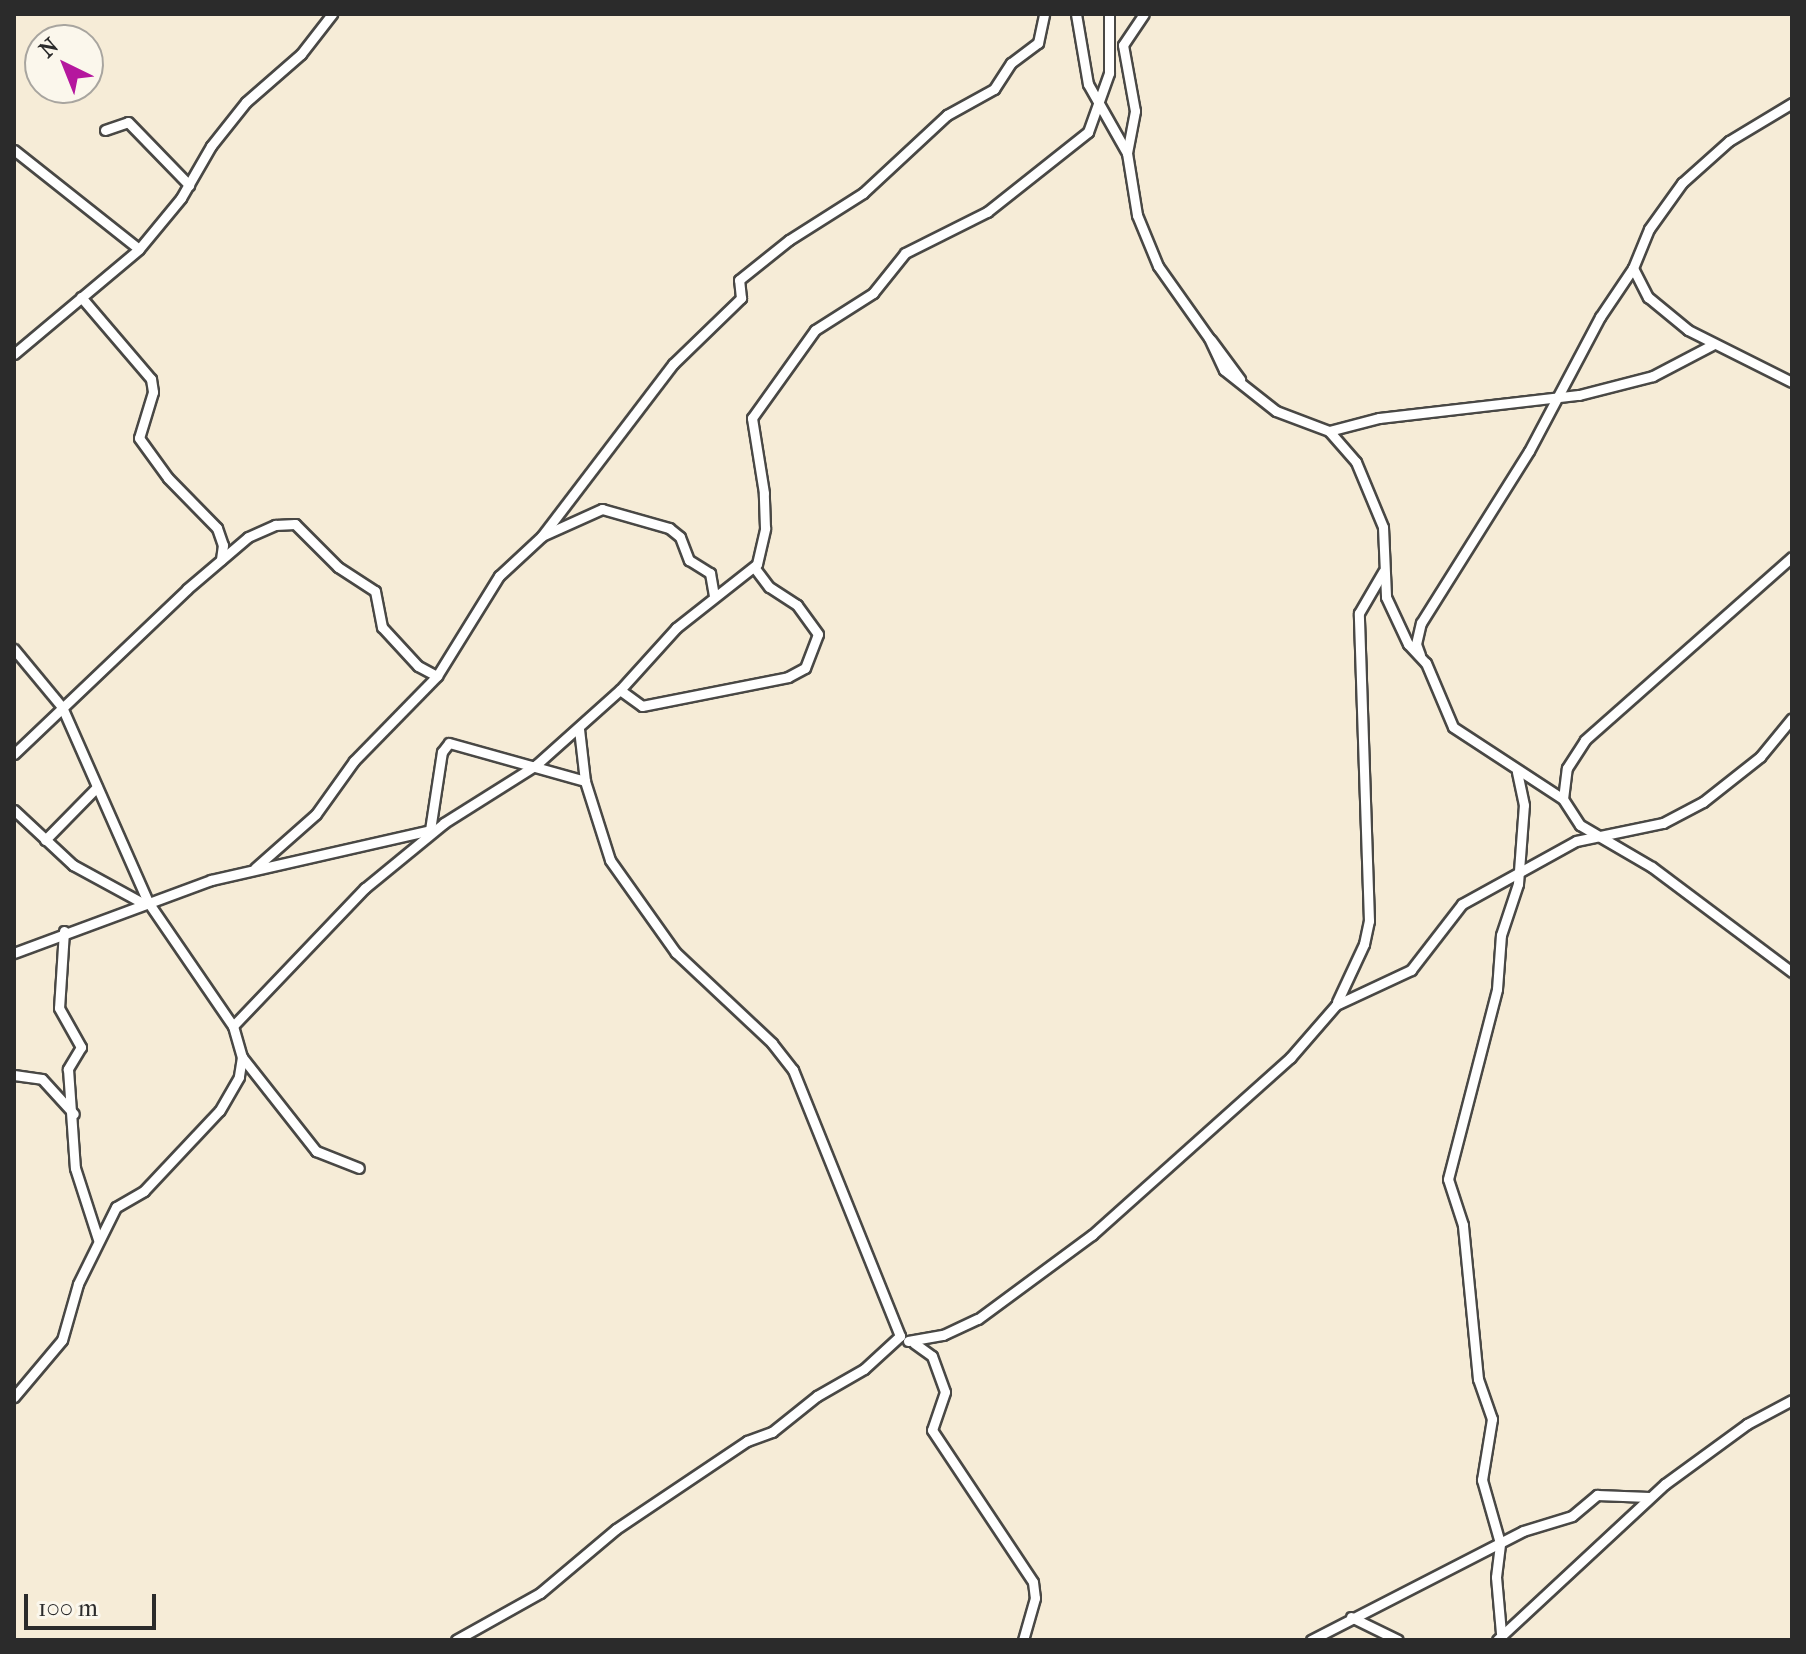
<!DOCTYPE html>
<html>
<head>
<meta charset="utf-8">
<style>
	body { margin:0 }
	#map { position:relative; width:1806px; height:1654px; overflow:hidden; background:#f6ecd7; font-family:"IM FELL French Canon",serif }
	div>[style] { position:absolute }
	.roads { filter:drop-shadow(2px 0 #494845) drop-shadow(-2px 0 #494845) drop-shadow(0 2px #494845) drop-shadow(0 -2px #494845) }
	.minor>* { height:9px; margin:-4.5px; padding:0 4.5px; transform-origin:4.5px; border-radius:4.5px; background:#fff }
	span { translate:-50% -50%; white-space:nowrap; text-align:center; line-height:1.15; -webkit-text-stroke:6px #fbf7ec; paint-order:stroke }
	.frame { position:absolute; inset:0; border:16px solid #2b2b2b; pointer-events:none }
	.north { position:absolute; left:24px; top:24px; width:80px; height:80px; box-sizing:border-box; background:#fbf7ec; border:2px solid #a8a59f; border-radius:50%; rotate:317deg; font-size:22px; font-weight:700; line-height:32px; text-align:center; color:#2b2b2b }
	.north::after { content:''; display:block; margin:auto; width:28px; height:36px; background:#b5179e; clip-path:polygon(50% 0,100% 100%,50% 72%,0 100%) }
	.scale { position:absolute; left:24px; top:1594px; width:132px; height:36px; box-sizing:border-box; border:4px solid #2b2b2b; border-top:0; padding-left:10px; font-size:24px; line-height:28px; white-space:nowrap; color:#2b2b2b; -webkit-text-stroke:6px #fbf7ec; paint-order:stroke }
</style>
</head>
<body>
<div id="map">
	<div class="roads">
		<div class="minor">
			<div style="left:1076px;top:14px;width:71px;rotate:80.3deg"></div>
			<div style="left:1088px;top:84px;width:79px;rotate:60.5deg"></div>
			<div style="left:1127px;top:153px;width:63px;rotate:80.8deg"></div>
			<div style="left:1137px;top:215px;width:55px;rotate:67.6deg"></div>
			<div style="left:1158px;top:266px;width:88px;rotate:54.7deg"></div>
			<div style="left:1209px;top:338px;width:35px;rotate:65deg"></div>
			<div style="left:1224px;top:370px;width:66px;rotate:38.3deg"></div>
			<div style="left:1276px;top:411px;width:57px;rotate:20.7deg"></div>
			<div style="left:1329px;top:431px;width:41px;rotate:48.9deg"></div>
			<div style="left:1356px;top:462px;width:70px;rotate:67.4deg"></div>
			<div style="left:1383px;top:527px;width:70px;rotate:87.5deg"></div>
			<div style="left:1386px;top:597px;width:52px;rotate:64.9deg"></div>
			<div style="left:1408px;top:644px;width:26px;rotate:47deg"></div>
			<div style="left:1426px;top:663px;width:69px;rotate:67.1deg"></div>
			<div style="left:1453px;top:727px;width:131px;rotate:33.2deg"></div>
			<div style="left:1563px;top:799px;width:31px;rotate:57deg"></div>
			<div style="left:1580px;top:825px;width:83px;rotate:30.3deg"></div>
			<div style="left:1652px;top:867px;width:175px;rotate:36.9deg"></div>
			<div style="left:105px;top:130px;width:24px;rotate:-19deg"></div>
			<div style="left:128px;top:122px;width:88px;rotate:45.9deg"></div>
			<div style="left:14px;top:150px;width:159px;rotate:38.4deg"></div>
			<div style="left:1127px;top:153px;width:43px;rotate:-79.2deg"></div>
			<div style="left:1135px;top:111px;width:67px;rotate:-100.3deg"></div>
			<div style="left:1123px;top:45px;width:37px;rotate:-56deg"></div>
			<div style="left:1633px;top:268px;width:33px;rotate:63deg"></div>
			<div style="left:1648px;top:297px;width:52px;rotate:39.5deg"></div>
			<div style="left:1688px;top:330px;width:116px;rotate:26.6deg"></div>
			<div style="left:81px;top:297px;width:108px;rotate:49.5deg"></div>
			<div style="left:151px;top:379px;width:13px;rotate:81deg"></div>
			<div style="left:153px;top:392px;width:48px;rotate:106.9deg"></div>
			<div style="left:139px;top:438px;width:49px;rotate:54.1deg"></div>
			<div style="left:168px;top:478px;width:70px;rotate:45.6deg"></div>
			<div style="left:217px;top:528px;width:18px;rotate:71deg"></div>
			<div style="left:223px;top:545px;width:15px;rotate:98deg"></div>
			<div style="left:1211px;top:340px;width:49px;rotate:53.4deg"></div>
			<div style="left:14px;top:354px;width:163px;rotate:-40deg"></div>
			<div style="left:139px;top:249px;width:66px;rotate:-50.5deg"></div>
			<div style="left:181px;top:198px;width:60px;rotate:-60deg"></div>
			<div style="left:211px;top:146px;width:56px;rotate:-51.5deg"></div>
			<div style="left:246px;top:102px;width:73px;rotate:-41.1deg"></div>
			<div style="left:301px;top:54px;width:51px;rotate:-52.2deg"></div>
			<div style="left:1329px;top:431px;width:52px;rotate:-14.6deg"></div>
			<div style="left:1379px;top:418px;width:201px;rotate:-6.6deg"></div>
			<div style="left:1579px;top:395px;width:76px;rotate:-14.4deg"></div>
			<div style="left:1653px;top:376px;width:67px;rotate:-27.7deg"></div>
			<div style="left:542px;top:536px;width:216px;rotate:-52.7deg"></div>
			<div style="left:673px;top:364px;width:95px;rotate:-44.1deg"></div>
			<div style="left:741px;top:298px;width:18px;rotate:-96deg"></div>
			<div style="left:739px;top:280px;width:64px;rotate:-38.7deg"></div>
			<div style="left:789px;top:240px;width:88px;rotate:-32.4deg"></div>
			<div style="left:863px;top:193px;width:115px;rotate:-42.9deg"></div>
			<div style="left:947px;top:115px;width:54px;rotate:-29deg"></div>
			<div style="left:994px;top:89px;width:31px;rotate:-57deg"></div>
			<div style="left:1011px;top:63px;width:34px;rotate:-37deg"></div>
			<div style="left:1038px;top:43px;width:30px;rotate:-78deg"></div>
			<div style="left:14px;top:649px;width:75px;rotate:50.4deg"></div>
			<div style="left:62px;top:707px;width:213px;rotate:66.2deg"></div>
			<div style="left:148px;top:902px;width:150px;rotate:55.6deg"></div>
			<div style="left:233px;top:1026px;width:32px;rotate:74deg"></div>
			<div style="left:242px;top:1057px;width:20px;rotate:99deg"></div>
			<div style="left:239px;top:1077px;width:39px;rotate:120deg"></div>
			<div style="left:219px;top:1111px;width:110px;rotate:133.2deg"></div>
			<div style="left:144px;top:1191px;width:32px;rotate:150deg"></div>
			<div style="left:116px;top:1207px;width:86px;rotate:116.3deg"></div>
			<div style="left:78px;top:1284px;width:58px;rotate:105.9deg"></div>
			<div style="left:62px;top:1340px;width:75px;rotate:130.1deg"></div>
			<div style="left:1420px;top:655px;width:12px;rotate:-110deg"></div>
			<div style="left:1416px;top:644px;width:22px;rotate:-77deg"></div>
			<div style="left:1421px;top:623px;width:203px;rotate:-57.9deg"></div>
			<div style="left:1529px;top:451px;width:152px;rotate:-62.1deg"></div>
			<div style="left:1600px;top:317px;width:59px;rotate:-56deg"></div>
			<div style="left:1633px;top:268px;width:42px;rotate:-67.7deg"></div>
			<div style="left:1649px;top:229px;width:57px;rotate:-54.3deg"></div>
			<div style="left:1682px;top:183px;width:63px;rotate:-41.8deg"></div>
			<div style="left:1729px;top:141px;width:74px;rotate:-31.1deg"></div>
			<div style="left:620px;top:690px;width:27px;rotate:36deg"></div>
			<div style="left:642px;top:706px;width:149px;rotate:-11.2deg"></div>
			<div style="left:788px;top:677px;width:19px;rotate:-28deg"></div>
			<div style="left:805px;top:668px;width:36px;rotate:-69deg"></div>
			<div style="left:818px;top:634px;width:36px;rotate:-126deg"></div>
			<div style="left:797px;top:605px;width:33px;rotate:-147deg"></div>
			<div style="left:769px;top:587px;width:25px;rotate:-127deg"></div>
			<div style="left:14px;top:754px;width:239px;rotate:-43.6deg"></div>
			<div style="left:187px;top:589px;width:80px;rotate:-40.4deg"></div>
			<div style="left:248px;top:537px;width:30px;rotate:-24deg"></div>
			<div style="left:275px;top:525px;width:20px;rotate:-3deg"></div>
			<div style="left:295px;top:524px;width:61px;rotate:45deg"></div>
			<div style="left:338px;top:567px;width:44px;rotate:33deg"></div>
			<div style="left:375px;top:591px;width:37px;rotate:79deg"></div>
			<div style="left:382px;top:627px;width:53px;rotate:47.3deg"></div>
			<div style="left:418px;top:666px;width:21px;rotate:28deg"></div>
			<div style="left:1563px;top:799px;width:31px;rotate:-83deg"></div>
			<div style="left:1567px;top:768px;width:33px;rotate:-57deg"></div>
			<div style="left:1585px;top:740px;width:276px;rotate:-41.5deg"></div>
			<div style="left:14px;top:810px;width:81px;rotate:43deg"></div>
			<div style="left:73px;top:865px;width:77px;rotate:28.6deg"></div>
			<div style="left:430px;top:830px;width:79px;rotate:-81.3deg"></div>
			<div style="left:442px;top:752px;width:11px;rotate:-52deg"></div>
			<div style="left:449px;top:743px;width:141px;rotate:15.6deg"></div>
			<div style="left:45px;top:840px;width:74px;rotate:-45.5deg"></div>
			<div style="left:255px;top:868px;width:81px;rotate:-41.5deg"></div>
			<div style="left:316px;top:814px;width:65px;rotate:-54.4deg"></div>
			<div style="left:354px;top:761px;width:119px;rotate:-45.7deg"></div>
			<div style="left:437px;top:676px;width:118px;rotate:-58.2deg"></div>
			<div style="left:499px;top:576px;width:59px;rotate:-42.9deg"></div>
			<div style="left:542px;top:536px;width:66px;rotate:-24.2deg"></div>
			<div style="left:602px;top:509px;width:70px;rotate:15.8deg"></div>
			<div style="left:669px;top:528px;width:14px;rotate:39deg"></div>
			<div style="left:680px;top:537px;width:25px;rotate:69deg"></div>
			<div style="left:689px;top:560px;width:25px;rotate:32deg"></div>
			<div style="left:710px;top:573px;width:22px;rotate:80deg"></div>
			<div style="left:64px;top:931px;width:77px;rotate:93.7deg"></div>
			<div style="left:59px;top:1008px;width:45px;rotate:60.6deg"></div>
			<div style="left:81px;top:1047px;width:26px;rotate:121deg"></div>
			<div style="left:68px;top:1069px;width:99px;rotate:86deg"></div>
			<div style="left:75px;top:1168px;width:75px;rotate:72.1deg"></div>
			<div style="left:14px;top:953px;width:210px;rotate:-20.3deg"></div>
			<div style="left:211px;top:880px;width:226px;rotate:-12.8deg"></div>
			<div style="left:1337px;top:1002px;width:64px;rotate:-65deg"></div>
			<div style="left:1364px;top:944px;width:24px;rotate:-78deg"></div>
			<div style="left:1369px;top:921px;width:308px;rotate:-91.9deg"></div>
			<div style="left:1359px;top:613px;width:48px;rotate:-59.7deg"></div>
			<div style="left:233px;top:1026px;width:191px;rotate:-46.3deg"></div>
			<div style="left:365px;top:888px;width:102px;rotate:-39.4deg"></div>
			<div style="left:444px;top:823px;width:109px;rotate:-32.2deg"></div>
			<div style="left:536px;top:765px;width:113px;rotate:-41.8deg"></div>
			<div style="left:620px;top:690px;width:84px;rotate:-47.9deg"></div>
			<div style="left:676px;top:628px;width:103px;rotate:-38.3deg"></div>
			<div style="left:757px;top:564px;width:37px;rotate:-77deg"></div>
			<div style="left:765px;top:528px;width:35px;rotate:-92deg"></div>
			<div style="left:764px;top:493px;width:76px;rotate:-99.1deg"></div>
			<div style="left:752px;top:418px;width:108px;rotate:-54.4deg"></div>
			<div style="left:815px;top:330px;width:69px;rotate:-32.5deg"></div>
			<div style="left:873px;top:293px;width:51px;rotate:-51.3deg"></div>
			<div style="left:905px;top:253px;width:92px;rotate:-26.6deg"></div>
			<div style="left:987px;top:212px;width:129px;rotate:-38.4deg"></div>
			<div style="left:1088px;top:132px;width:63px;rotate:-70.4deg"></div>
			<div style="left:1109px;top:73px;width:59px;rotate:-90deg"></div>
			<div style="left:242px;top:1057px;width:120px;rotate:51.8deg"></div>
			<div style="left:316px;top:1151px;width:46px;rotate:21.6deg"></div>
			<div style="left:14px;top:1075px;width:28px;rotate:8deg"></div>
			<div style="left:42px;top:1079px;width:47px;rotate:47.6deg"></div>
			<div style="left:908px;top:1341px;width:36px;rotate:-10deg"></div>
			<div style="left:943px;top:1335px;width:38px;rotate:-25deg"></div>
			<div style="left:978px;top:1319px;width:142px;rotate:-36.4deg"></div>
			<div style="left:1092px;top:1235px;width:266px;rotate:-41.8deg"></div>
			<div style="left:1290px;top:1058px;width:70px;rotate:-49deg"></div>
			<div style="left:1336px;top:1005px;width:83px;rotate:-25deg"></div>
			<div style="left:1411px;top:970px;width:83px;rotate:-52.3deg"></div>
			<div style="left:1462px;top:904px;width:130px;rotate:-28.9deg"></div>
			<div style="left:1576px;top:841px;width:89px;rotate:-11.7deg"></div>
			<div style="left:1663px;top:823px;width:45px;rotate:-27.7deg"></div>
			<div style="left:1703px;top:802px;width:73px;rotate:-38.3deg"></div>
			<div style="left:1760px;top:757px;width:50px;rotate:-50.6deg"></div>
			<div style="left:914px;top:1343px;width:22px;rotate:36deg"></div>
			<div style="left:932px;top:1356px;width:38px;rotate:70deg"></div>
			<div style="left:945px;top:1392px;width:40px;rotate:108.9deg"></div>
			<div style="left:932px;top:1430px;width:182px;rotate:56.4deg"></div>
			<div style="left:1033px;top:1582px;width:16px;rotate:83deg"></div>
			<div style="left:1035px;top:1598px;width:44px;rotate:105.9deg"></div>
			<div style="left:1351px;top:1617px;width:52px;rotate:26.1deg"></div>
			<div style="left:1501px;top:1633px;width:56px;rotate:-95.1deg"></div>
			<div style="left:1496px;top:1577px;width:34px;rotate:-83deg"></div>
			<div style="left:1500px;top:1543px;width:66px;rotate:-105.9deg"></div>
			<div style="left:1482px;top:1480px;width:62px;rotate:-80.7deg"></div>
			<div style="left:1492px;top:1419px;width:42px;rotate:-109.3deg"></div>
			<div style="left:1478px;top:1379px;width:155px;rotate:-95.6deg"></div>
			<div style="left:1463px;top:1225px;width:48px;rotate:-108.1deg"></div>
			<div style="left:1448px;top:1179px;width:196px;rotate:-75.5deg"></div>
			<div style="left:1497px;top:989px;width:54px;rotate:-85.8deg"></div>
			<div style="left:1501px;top:935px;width:54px;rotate:-71.6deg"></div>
			<div style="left:1518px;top:884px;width:79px;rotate:-85.7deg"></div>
			<div style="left:1524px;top:805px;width:34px;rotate:-102deg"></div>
			<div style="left:456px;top:1640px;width:96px;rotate:-29.2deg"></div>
			<div style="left:540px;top:1593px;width:99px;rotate:-40.1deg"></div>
			<div style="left:616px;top:1529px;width:158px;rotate:-33.9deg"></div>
			<div style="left:747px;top:1441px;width:27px;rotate:-20deg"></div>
			<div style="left:772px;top:1432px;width:58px;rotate:-38.7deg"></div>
			<div style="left:817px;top:1396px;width:54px;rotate:-29.9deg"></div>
			<div style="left:864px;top:1369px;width:49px;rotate:-42.5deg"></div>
			<div style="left:900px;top:1336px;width:287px;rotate:-111.9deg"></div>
			<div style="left:793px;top:1070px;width:34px;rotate:-128deg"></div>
			<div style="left:772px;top:1043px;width:132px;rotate:-136.8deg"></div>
			<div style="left:676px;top:953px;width:114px;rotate:-125.4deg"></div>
			<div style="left:610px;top:860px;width:83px;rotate:-107.6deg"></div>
			<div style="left:585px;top:781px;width:52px;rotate:-96.6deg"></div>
			<div style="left:1311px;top:1640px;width:238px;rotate:-27.2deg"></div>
			<div style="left:1523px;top:1531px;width:51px;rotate:-17deg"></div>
			<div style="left:1572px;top:1516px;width:33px;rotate:-40deg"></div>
			<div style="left:1597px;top:1495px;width:52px;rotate:2.2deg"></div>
			<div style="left:1497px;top:1640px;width:229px;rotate:-42.9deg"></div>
			<div style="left:1665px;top:1484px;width:102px;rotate:-36.2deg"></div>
			<div style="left:1747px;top:1424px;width:51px;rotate:-28.1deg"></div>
		</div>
	</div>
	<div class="frame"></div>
	<div class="north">N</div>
	<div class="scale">100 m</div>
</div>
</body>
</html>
